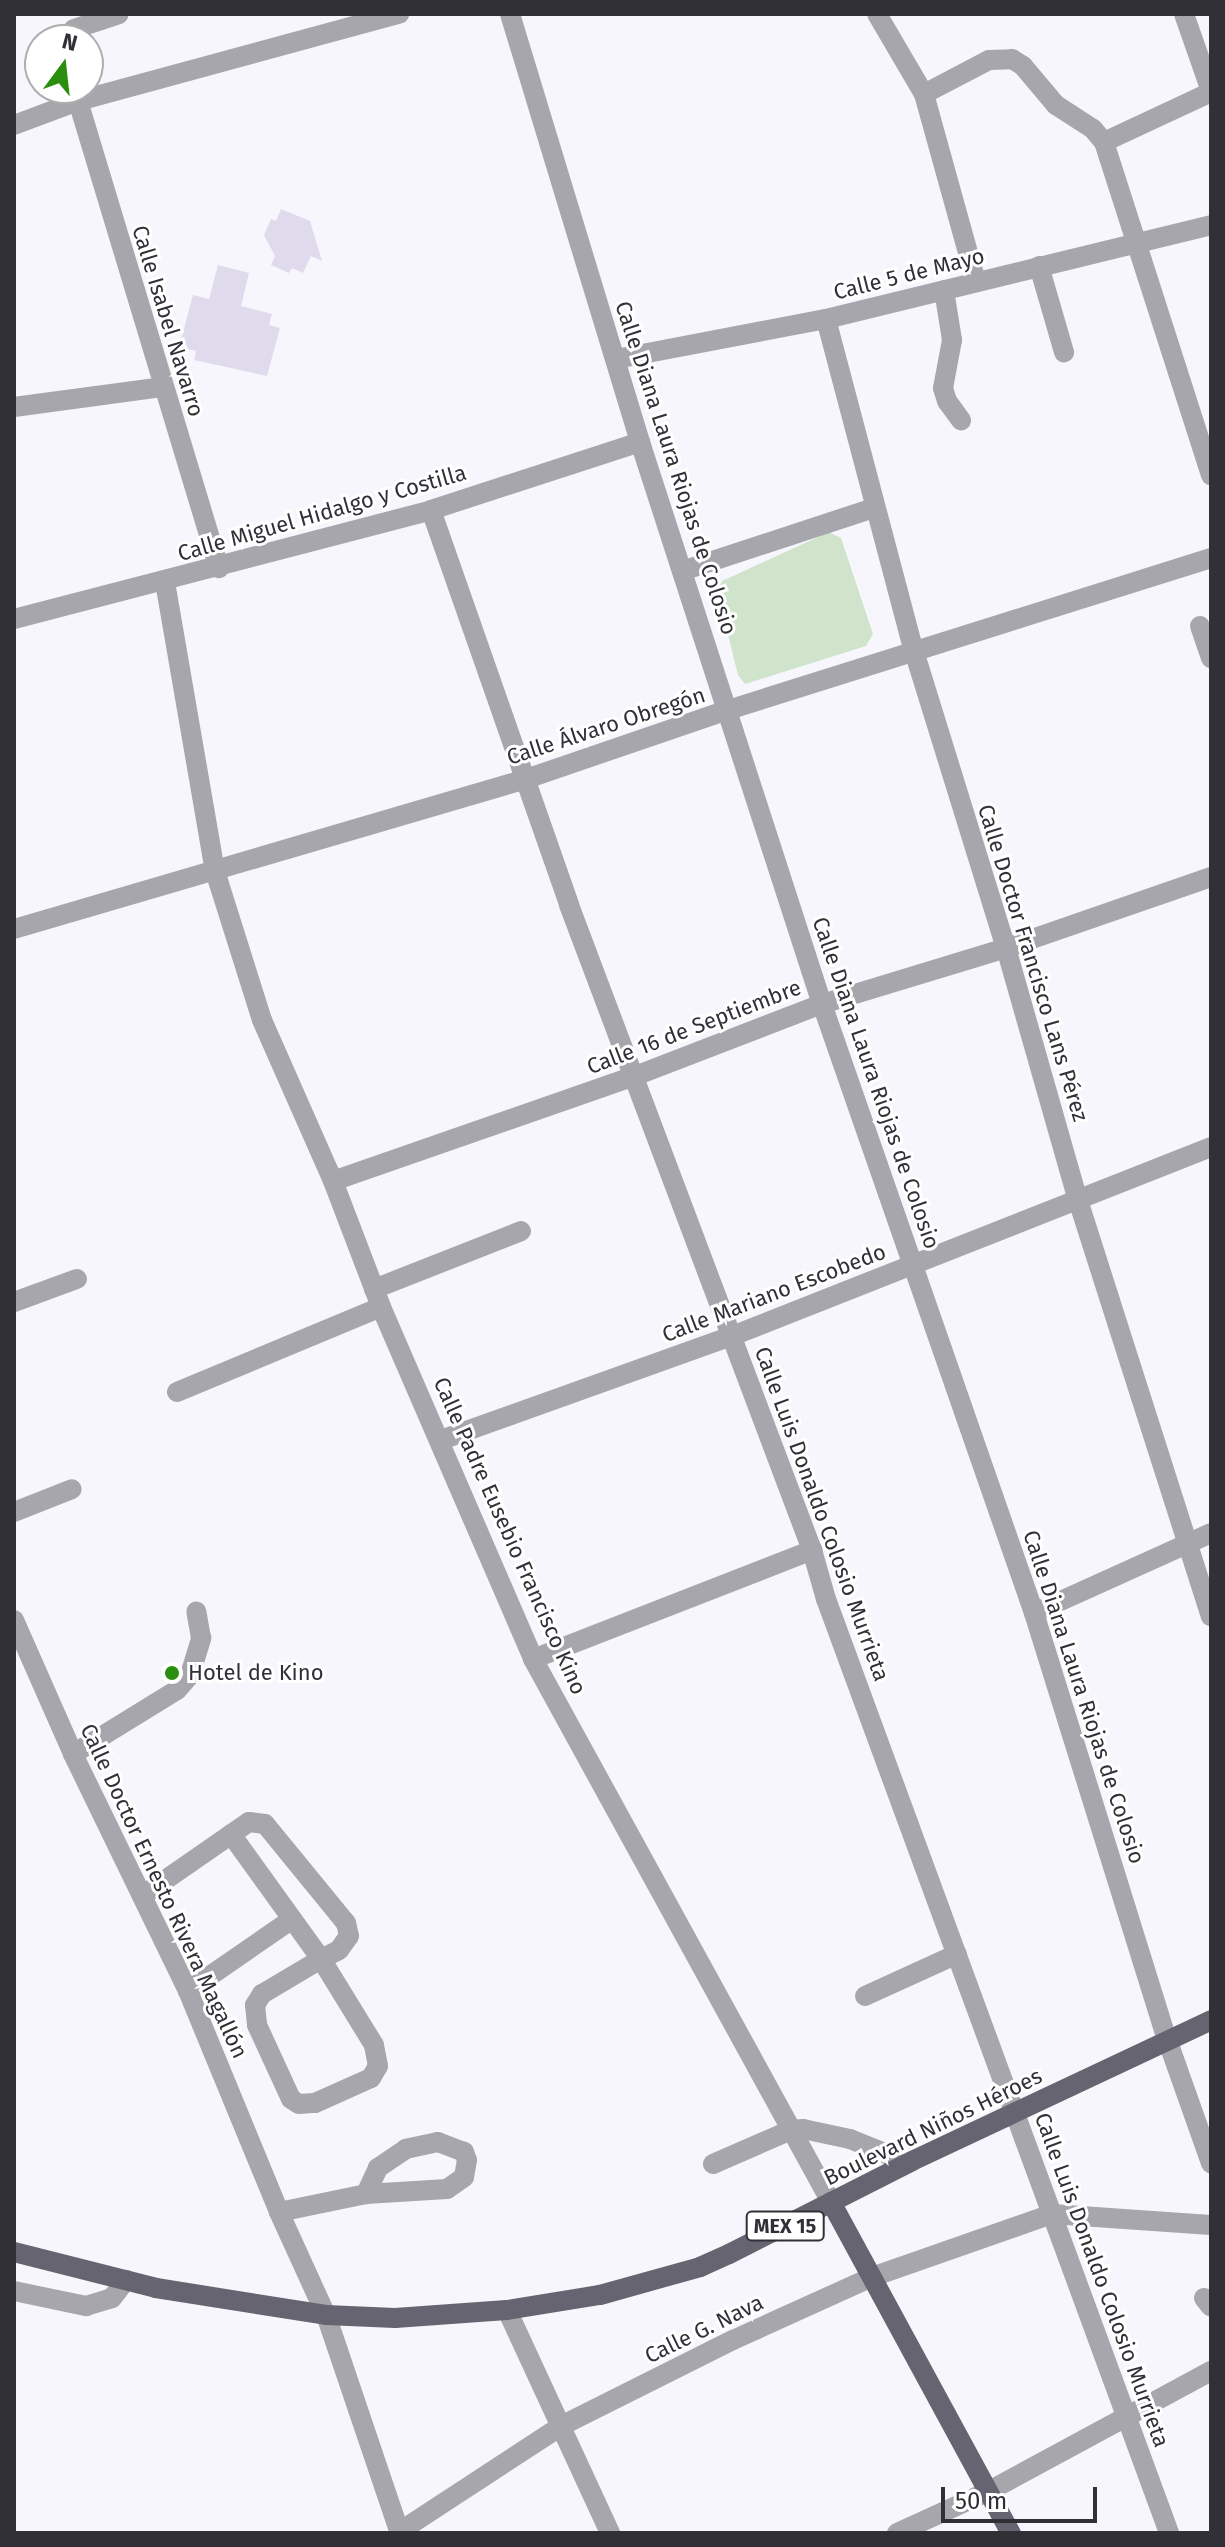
<!DOCTYPE html>
<html>
<head>
<meta charset="utf-8">
<style>
	body { margin:0 }
	#map { position:relative; width:1225px; height:2547px; overflow:hidden; background:#f7f6fd; font-family:"Fira Sans",sans-serif }
	div>[style] { position:absolute }
	.green>* { inset:0; background:#d0e4cc }
	.building>* { inset:0; background:#e0dbec }
	.minor>* { height:20px; margin:-10px; padding:0 10px; transform-origin:10px; border-radius:10px; background:#a8a6ad }
	.major>* { height:20px; margin:-10px; padding:0 10px; transform-origin:10px; border-radius:10px; background:#676471 }
	.rail>* { height:6px; margin-top:-3px; transform-origin:0; background:repeating-linear-gradient(90deg,#9d9ca2 0 4px,transparent 0 12px) }
	.dots>* { width:22px; height:22px; translate:-50% -50%; box-sizing:border-box; border:4px solid #fff; border-radius:50% }
	span { translate:-50% -50%; white-space:nowrap; text-align:center; line-height:1.15; -webkit-text-stroke:6px #fff; paint-order:stroke }
	.shield-label span { padding:2px 6px; background:#fff; border:2px solid; border-radius:6px; -webkit-text-stroke-width:0 }
	.shield-label { font-size:20px; color:#313036; font-weight:700 }
	.street-label { font-size:22px; color:#313036 }
	.poi-label { font-size:22px; color:#313036 }
	.left { translate:0 -50%; text-align:left }
	.frame { position:absolute; inset:0; border:16px solid #313036; pointer-events:none }
	.north { position:absolute; left:24px; top:24px; width:80px; height:80px; box-sizing:border-box; background:#fff; border:2px solid #adacaf; border-radius:50%; rotate:15deg; font-size:22px; font-weight:700; line-height:32px; text-align:center; color:#313036 }
	.north::after { content:''; display:block; margin:auto; width:28px; height:36px; background:#2a8f0f; clip-path:polygon(50% 0,100% 100%,50% 72%,0 100%) }
	.scale { position:absolute; left:941px; top:2487px; width:156px; height:36px; box-sizing:border-box; border:4px solid #313036; border-top:0; padding-left:10px; font-size:24px; line-height:28px; white-space:nowrap; color:#313036; -webkit-text-stroke:6px #fff; paint-order:stroke }
</style>
</head>
<body>
<div id="map">
	<div class="green">
		<div style="clip-path:polygon(829px 532px,841px 538px,873px 634px,866px 646px,745px 684px,738px 675px,717px 590px,722px 581px)"></div>
	</div>
	<div class="building">
		<div style="clip-path:polygon(281px 209px,310px 221px,322px 261px,311px 256px,303px 273px,292px 268px,289px 273px,271px 265px,275px 256px,264px 235px,271px 219px,276px 221px)"></div>
		<div style="clip-path:polygon(218px 265px,249px 273px,241px 306px,272px 314px,269px 325px,280px 328px,267px 376px,194px 360px,196px 351px,179px 347px,193px 295px,209px 299px)"></div>
	</div>
	<div class="minor">
		<div style="left:510px;top:14px;width:447px;rotate:73.1deg"></div>
		<div style="left:640px;top:442px;width:591px;rotate:72.06deg"></div>
		<div style="left:822px;top:1004px;width:645px;rotate:70.81deg"></div>
		<div style="left:1034px;top:1613px;width:446px;rotate:72.7deg"></div>
		<div style="left:1167px;top:2039px;width:132px;rotate:70.5deg"></div>
		<div style="left:877px;top:14px;width:93px;rotate:59.6deg"></div>
		<div style="left:924px;top:94px;width:195px;rotate:74.5deg"></div>
		<div style="left:1184px;top:14px;width:82px;rotate:70.7deg"></div>
		<div style="left:65px;top:40px;width:14px;rotate:-51deg"></div>
		<div style="left:74px;top:29px;width:47px;rotate:-18.4deg"></div>
		<div style="left:71px;top:88px;width:15px;rotate:62deg"></div>
		<div style="left:78px;top:101px;width:488px;rotate:73.2deg"></div>
		<div style="left:924px;top:94px;width:73px;rotate:-27.6deg"></div>
		<div style="left:989px;top:60px;width:23px;rotate:-2deg"></div>
		<div style="left:1012px;top:59px;width:13px;rotate:32deg"></div>
		<div style="left:1023px;top:66px;width:51px;rotate:49.8deg"></div>
		<div style="left:1056px;top:105px;width:44px;rotate:33deg"></div>
		<div style="left:1093px;top:129px;width:17px;rotate:50deg"></div>
		<div style="left:1104px;top:142px;width:350px;rotate:72.2deg"></div>
		<div style="left:14px;top:125px;width:68px;rotate:-20.6deg"></div>
		<div style="left:78px;top:101px;width:333px;rotate:-15.2deg"></div>
		<div style="left:1104px;top:142px;width:118px;rotate:-25deg"></div>
		<div style="left:1039px;top:266px;width:90px;rotate:73.8deg"></div>
		<div style="left:944px;top:290px;width:51px;rotate:80.9deg"></div>
		<div style="left:952px;top:340px;width:49px;rotate:100.6deg"></div>
		<div style="left:943px;top:388px;width:14px;rotate:73deg"></div>
		<div style="left:947px;top:401px;width:24px;rotate:54deg"></div>
		<div style="left:826px;top:319px;width:343px;rotate:75.2deg"></div>
		<div style="left:914px;top:651px;width:311px;rotate:72.8deg"></div>
		<div style="left:1006px;top:948px;width:259px;rotate:74.1deg"></div>
		<div style="left:1077px;top:1197px;width:440px;rotate:72.3deg"></div>
		<div style="left:616px;top:359px;width:214px;rotate:-10.8deg"></div>
		<div style="left:826px;top:319px;width:396px;rotate:-13.7deg"></div>
		<div style="left:14px;top:407px;width:149px;rotate:-7.7deg"></div>
		<div style="left:431px;top:510px;width:418px;rotate:70.7deg"></div>
		<div style="left:569px;top:905px;width:689px;rotate:69.36deg"></div>
		<div style="left:812px;top:1550px;width:51px;rotate:74.1deg"></div>
		<div style="left:826px;top:1599px;width:995px;rotate:69.83deg"></div>
		<div style="left:682px;top:571px;width:202px;rotate:-18.2deg"></div>
		<div style="left:165px;top:582px;width:293px;rotate:80.2deg"></div>
		<div style="left:215px;top:871px;width:156px;rotate:72.5deg"></div>
		<div style="left:262px;top:1020px;width:176px;rotate:66.2deg"></div>
		<div style="left:333px;top:1181px;width:135px;rotate:69.1deg"></div>
		<div style="left:381px;top:1307px;width:383px;rotate:66.6deg"></div>
		<div style="left:533px;top:1659px;width:619px;rotate:61.24deg"></div>
		<div style="left:14px;top:619px;width:431px;rotate:-14.6deg"></div>
		<div style="left:431px;top:510px;width:220px;rotate:-18deg"></div>
		<div style="left:1200px;top:626px;width:34px;rotate:71deg"></div>
		<div style="left:14px;top:929px;width:530px;rotate:-16.32deg"></div>
		<div style="left:523px;top:780px;width:217px;rotate:-18.9deg"></div>
		<div style="left:728px;top:710px;width:506px;rotate:-17.47deg"></div>
		<div style="left:333px;top:1181px;width:320px;rotate:-19.2deg"></div>
		<div style="left:635px;top:1076px;width:200px;rotate:-21.1deg"></div>
		<div style="left:822px;top:1004px;width:192px;rotate:-16.9deg"></div>
		<div style="left:1006px;top:948px;width:217px;rotate:-19.1deg"></div>
		<div style="left:374px;top:1289px;width:158px;rotate:-21.5deg"></div>
		<div style="left:14px;top:1302px;width:67px;rotate:-20.1deg"></div>
		<div style="left:177px;top:1392px;width:221px;rotate:-22.6deg"></div>
		<div style="left:441px;top:1440px;width:309px;rotate:-19.7deg"></div>
		<div style="left:732px;top:1336px;width:515px;rotate:-21.53deg"></div>
		<div style="left:14px;top:1512px;width:62px;rotate:-21.6deg"></div>
		<div style="left:1034px;top:1613px;width:194px;rotate:-24.3deg"></div>
		<div style="left:14px;top:1620px;width:146px;rotate:66.2deg"></div>
		<div style="left:73px;top:1754px;width:263px;rotate:64.1deg"></div>
		<div style="left:188px;top:1991px;width:239px;rotate:67.6deg"></div>
		<div style="left:279px;top:2212px;width:113px;rotate:65.5deg"></div>
		<div style="left:326px;top:2315px;width:230px;rotate:71.3deg"></div>
		<div style="left:533px;top:1659px;width:300px;rotate:-21.3deg"></div>
		<div style="left:73px;top:1754px;width:122px;rotate:-31.6deg"></div>
		<div style="left:177px;top:1690px;width:20px;rotate:-49deg"></div>
		<div style="left:190px;top:1675px;width:39px;rotate:-73deg"></div>
		<div style="left:201px;top:1638px;width:27px;rotate:-100deg"></div>
		<div style="left:142px;top:1896px;width:130px;rotate:-34.7deg"></div>
		<div style="left:249px;top:1822px;width:16px;rotate:7deg"></div>
		<div style="left:265px;top:1824px;width:128px;rotate:50.7deg"></div>
		<div style="left:346px;top:1923px;width:13px;rotate:77deg"></div>
		<div style="left:349px;top:1936px;width:17px;rotate:126deg"></div>
		<div style="left:339px;top:1950px;width:20px;rotate:153deg"></div>
		<div style="left:321px;top:1959px;width:69px;rotate:149.3deg"></div>
		<div style="left:262px;top:1994px;width:13px;rotate:122deg"></div>
		<div style="left:255px;top:2005px;width:20px;rotate:84deg"></div>
		<div style="left:257px;top:2025px;width:81px;rotate:65.3deg"></div>
		<div style="left:291px;top:2099px;width:9px;rotate:32deg"></div>
		<div style="left:299px;top:2104px;width:16px;rotate:-4deg"></div>
		<div style="left:315px;top:2103px;width:61px;rotate:-24.1deg"></div>
		<div style="left:371px;top:2078px;width:14px;rotate:-60deg"></div>
		<div style="left:378px;top:2066px;width:21px;rotate:-101deg"></div>
		<div style="left:374px;top:2045px;width:101px;rotate:-121.6deg"></div>
		<div style="left:321px;top:1959px;width:154px;rotate:-125.8deg"></div>
		<div style="left:188px;top:1991px;width:125px;rotate:-34.6deg"></div>
		<div style="left:865px;top:1996px;width:101px;rotate:-24.5deg"></div>
		<div style="left:713px;top:2164px;width:85px;rotate:-23.6deg"></div>
		<div style="left:791px;top:2130px;width:12px;rotate:-5deg"></div>
		<div style="left:803px;top:2129px;width:48px;rotate:12deg"></div>
		<div style="left:850px;top:2139px;width:40px;rotate:22deg"></div>
		<div style="left:887px;top:2154px;width:19px;rotate:39deg"></div>
		<div style="left:279px;top:2212px;width:89px;rotate:-11.7deg"></div>
		<div style="left:366px;top:2194px;width:81px;rotate:-3.5deg"></div>
		<div style="left:447px;top:2189px;width:21px;rotate:-35deg"></div>
		<div style="left:464px;top:2177px;width:17px;rotate:-80deg"></div>
		<div style="left:467px;top:2160px;width:9px;rotate:-111deg"></div>
		<div style="left:464px;top:2152px;width:28px;rotate:-159deg"></div>
		<div style="left:438px;top:2142px;width:33px;rotate:168deg"></div>
		<div style="left:406px;top:2149px;width:34px;rotate:146deg"></div>
		<div style="left:378px;top:2168px;width:29px;rotate:115deg"></div>
		<div style="left:14px;top:2291px;width:74px;rotate:11.8deg"></div>
		<div style="left:86px;top:2306px;width:27px;rotate:-17deg"></div>
		<div style="left:112px;top:2298px;width:23px;rotate:-52deg"></div>
		<div style="left:1204px;top:2298px;width:11px;rotate:52deg"></div>
		<div style="left:507px;top:2310px;width:246px;rotate:65.2deg"></div>
		<div style="left:399px;top:2532px;width:194px;rotate:-33.2deg"></div>
		<div style="left:561px;top:2426px;width:192px;rotate:-26.6deg"></div>
		<div style="left:733px;top:2340px;width:153px;rotate:-24.4deg"></div>
		<div style="left:872px;top:2277px;width:191px;rotate:-19.3deg"></div>
		<div style="left:1052px;top:2214px;width:159px;rotate:4deg"></div>
		<div style="left:897px;top:2533px;width:101px;rotate:-24.5deg"></div>
		<div style="left:989px;top:2491px;width:252px;rotate:-28.4deg"></div>
	</div>
	<div class="major">
		<div style="left:831px;top:2202px;width:377px;rotate:61.5deg"></div>
		<div style="left:14px;top:2252px;width:146px;rotate:14.2deg"></div>
		<div style="left:156px;top:2288px;width:172px;rotate:9deg"></div>
		<div style="left:326px;top:2315px;width:69px;rotate:2.5deg"></div>
		<div style="left:395px;top:2318px;width:112px;rotate:-4.1deg"></div>
		<div style="left:507px;top:2310px;width:94px;rotate:-9.2deg"></div>
		<div style="left:600px;top:2295px;width:104px;rotate:-15.6deg"></div>
		<div style="left:700px;top:2267px;width:32px;rotate:-24deg"></div>
		<div style="left:729px;top:2254px;width:205px;rotate:-26.9deg"></div>
		<div style="left:912px;top:2161px;width:331px;rotate:-25.2deg"></div>
	</div>
	<div class="rail">
		<div style="left:14px;top:14px;width:1px"></div>
	</div>
	<div class="dots">
		<div style="left:172px;top:1673px;background:#2a8f0f"></div>
	</div>
	<div class="shield-label">
		<span style="left:785px;top:2226px">MEX 15</span>
	</div>
	<div class="street-label">
		<span style="left:909px;top:274px;rotate:-14deg">Calle 5 de Mayo</span>
		<span style="left:168px;top:321px;rotate:73deg">Calle Isabel Navarro</span>
		<span style="left:676px;top:468px;rotate:72deg">Calle Diana Laura Riojas de Colosio</span>
		<span style="left:322px;top:513px;rotate:-16deg">Calle Miguel Hidalgo y Costilla</span>
		<span style="left:606px;top:726px;rotate:-18deg">Calle Álvaro Obregón</span>
		<span style="left:1033px;top:963px;rotate:73deg">Calle Doctor Francisco Lans Pérez</span>
		<span style="left:694px;top:1027px;rotate:-21deg">Calle 16 de Septiembre</span>
		<span style="left:876px;top:1083px;rotate:71deg">Calle Diana Laura Riojas de Colosio</span>
		<span style="left:774px;top:1293px;rotate:-21deg">Calle Mariano Escobedo</span>
		<span style="left:822px;top:1514px;rotate:70deg">Calle Luis Donaldo Colosio Murrieta</span>
		<span style="left:510px;top:1536px;rotate:66deg">Calle Padre Eusebio Francisco Kino</span>
		<span style="left:1084px;top:1697px;rotate:72deg">Calle Diana Laura Riojas de Colosio</span>
		<span style="left:164px;top:1891px;rotate:65deg">Calle Doctor Ernesto Rivera Magallón</span>
		<span style="left:933px;top:2127px;rotate:-26deg">Boulevard Niños Héroes</span>
		<span style="left:1102px;top:2280px;rotate:70deg">Calle Luis Donaldo Colosio Murrieta</span>
		<span style="left:704px;top:2329px;rotate:-26deg">Calle G. Nava</span>
	</div>
	<div class="poi-label">
		<span class="left" style="left:188px;top:1673px">Hotel de Kino</span>
	</div>
	<div class="frame"></div>
	<div class="north">N</div>
	<div class="scale">50 m</div>
</div>
</body>
</html>
